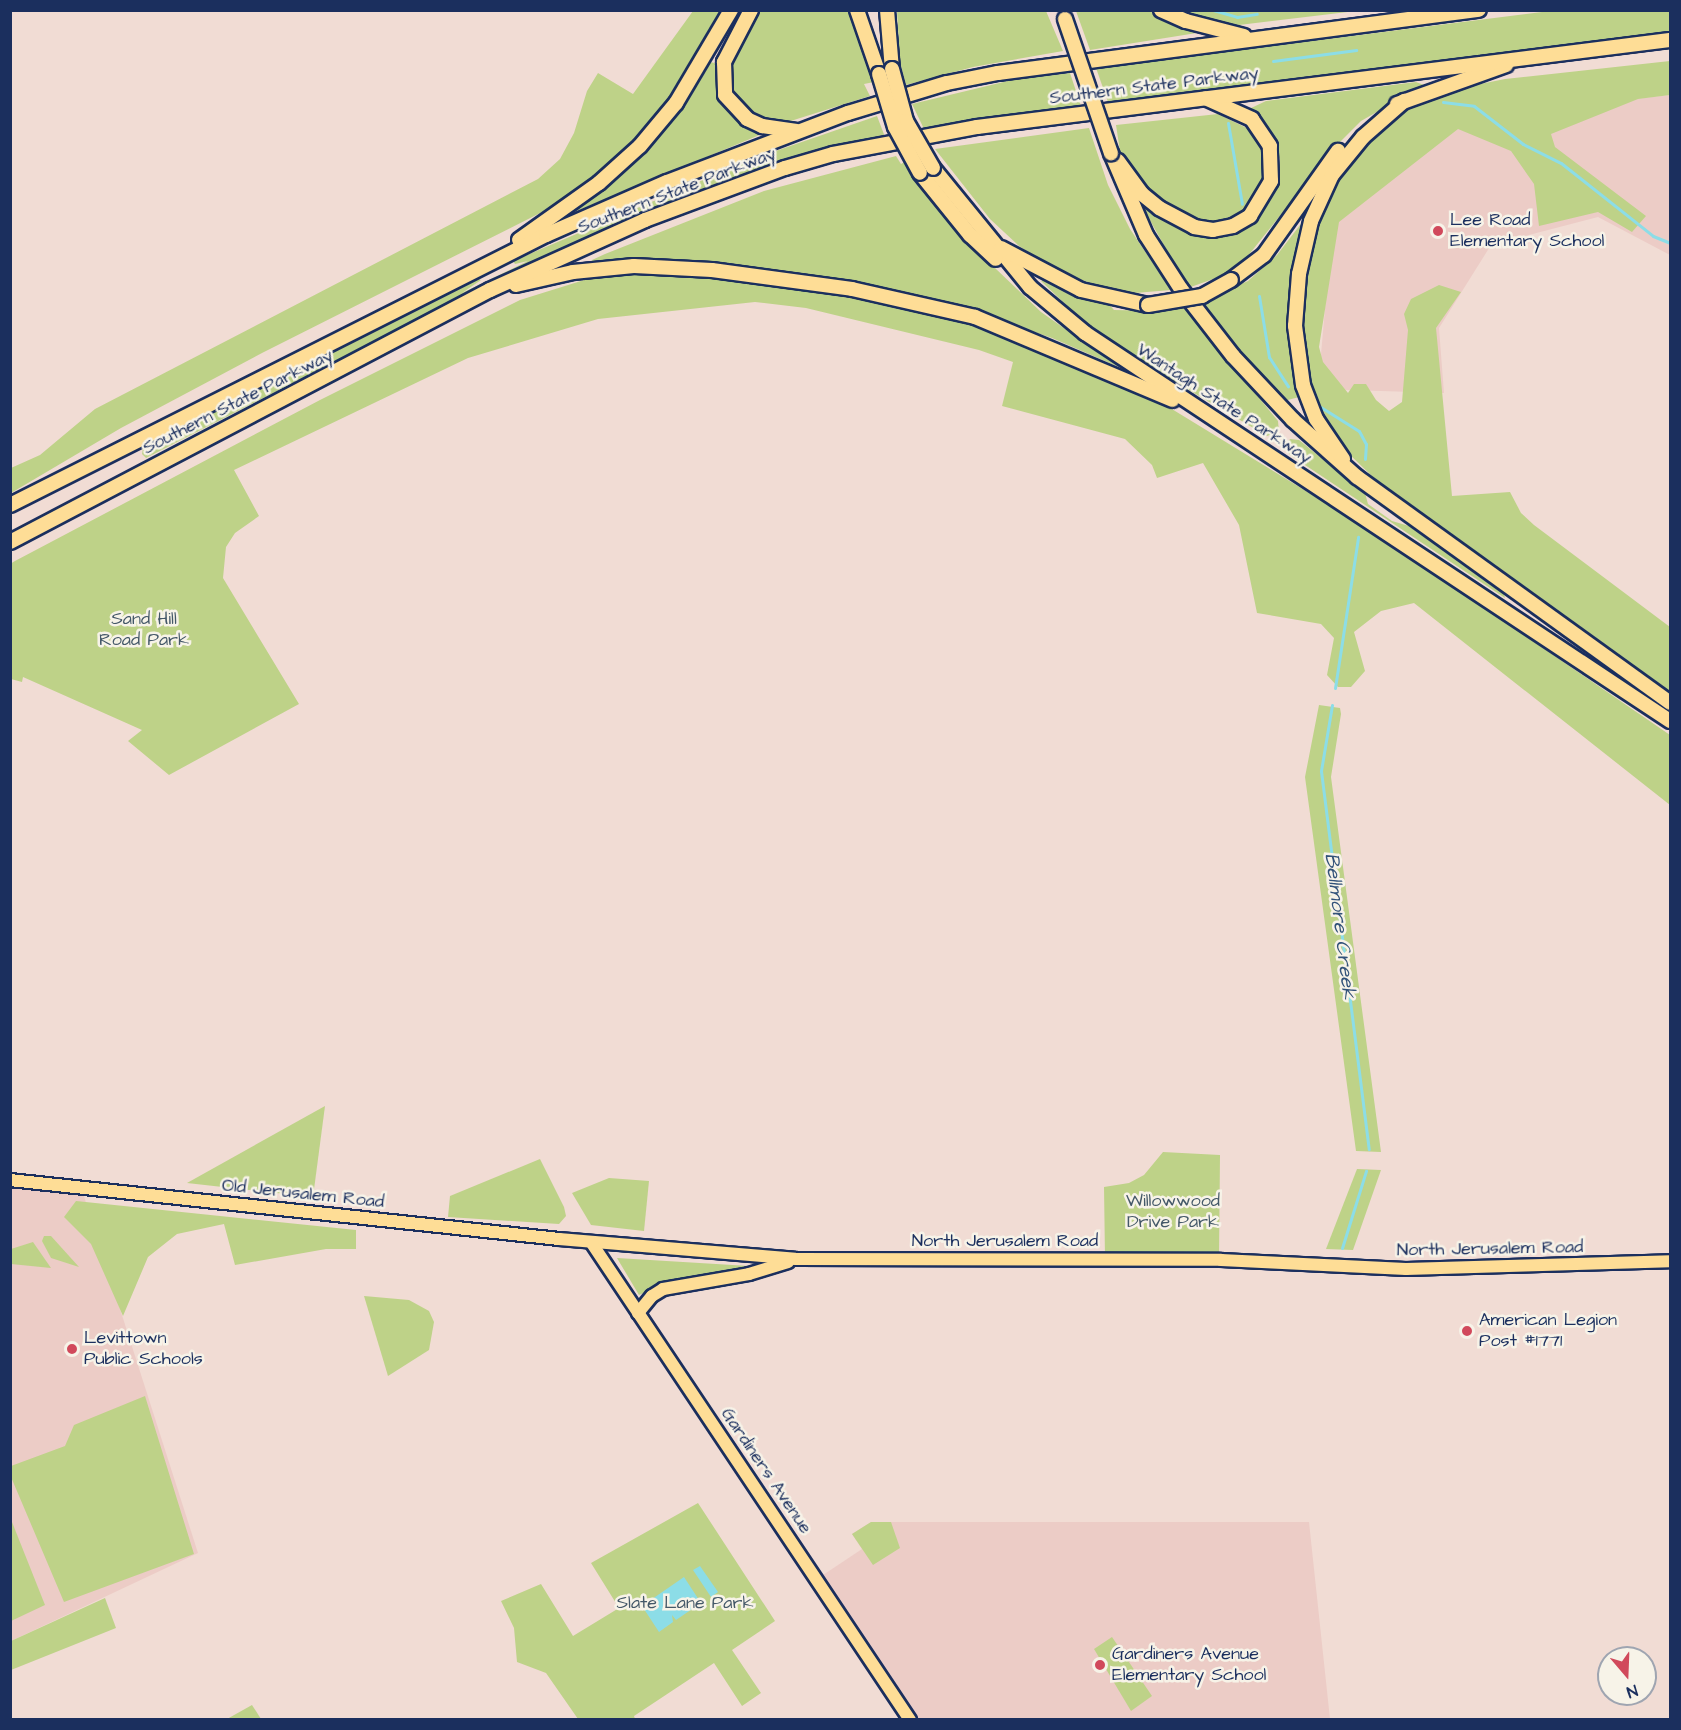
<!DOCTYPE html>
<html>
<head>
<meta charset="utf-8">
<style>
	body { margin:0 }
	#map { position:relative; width:1681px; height:1730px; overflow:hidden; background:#f1dcd4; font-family:"Architects Daughter",sans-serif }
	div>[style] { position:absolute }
	.built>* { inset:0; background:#ecccc6 }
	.green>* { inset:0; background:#bed288 }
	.water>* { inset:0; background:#8cdde7 }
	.stream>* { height:3px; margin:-1.5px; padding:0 1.5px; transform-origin:1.5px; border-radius:1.5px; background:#8cdde7 }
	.roads { filter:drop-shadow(2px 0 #1b2f5e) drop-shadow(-2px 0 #1b2f5e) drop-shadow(0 2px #1b2f5e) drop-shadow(0 -2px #1b2f5e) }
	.major>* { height:12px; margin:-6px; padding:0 6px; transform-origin:6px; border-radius:6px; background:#fedd96 }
	.highway>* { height:14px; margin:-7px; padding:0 7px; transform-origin:7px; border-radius:7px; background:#fedd96 }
	.bridges { filter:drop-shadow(2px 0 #1b2f5e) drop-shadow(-2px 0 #1b2f5e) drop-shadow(0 2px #1b2f5e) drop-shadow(0 -2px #1b2f5e) }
	.highway-bridge>* { height:14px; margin:-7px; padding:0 7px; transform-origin:7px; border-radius:7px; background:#fedd96 }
	.dots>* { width:16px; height:16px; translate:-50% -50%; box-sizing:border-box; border:3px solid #f7f3e8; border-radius:50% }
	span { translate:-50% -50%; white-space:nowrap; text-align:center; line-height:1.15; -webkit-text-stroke:5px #f7f3e8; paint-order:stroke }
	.street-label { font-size:18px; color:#1b2f5e }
	.poi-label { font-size:18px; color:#1b2f5e }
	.left { translate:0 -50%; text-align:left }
	.park-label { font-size:18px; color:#445868 }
	.water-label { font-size:20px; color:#325279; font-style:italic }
	.frame { position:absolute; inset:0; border:12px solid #1b2f5e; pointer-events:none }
	.north { position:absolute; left:1597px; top:1646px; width:60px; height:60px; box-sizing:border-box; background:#f7f3e8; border:2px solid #9fa5b1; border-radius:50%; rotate:161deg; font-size:16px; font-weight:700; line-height:24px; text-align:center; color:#1b2f5e }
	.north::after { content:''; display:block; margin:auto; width:21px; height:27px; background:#d1495b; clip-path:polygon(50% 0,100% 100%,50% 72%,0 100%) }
</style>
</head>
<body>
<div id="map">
	<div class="built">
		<div style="clip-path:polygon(1670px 95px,1670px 255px,1598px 217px,1491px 245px,1439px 328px,1444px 393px,1318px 389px,1333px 216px,1453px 119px)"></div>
		<div style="clip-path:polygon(11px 1182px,82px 1190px,198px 1553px,11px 1641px)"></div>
		<div style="clip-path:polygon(871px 1522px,1309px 1522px,1330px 1719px,912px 1719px,817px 1579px,862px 1549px,852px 1534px)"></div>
	</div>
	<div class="green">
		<div style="clip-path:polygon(1558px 10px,1670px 11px,1670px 32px,1108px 102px,1096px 68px)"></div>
		<div style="clip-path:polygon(693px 11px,722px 11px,653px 124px,616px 164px,558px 204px,262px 353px,121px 428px,11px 493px,11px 468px,40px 455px,95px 409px,538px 179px,560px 159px,574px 133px,587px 91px,598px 73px,633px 94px)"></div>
		<div style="clip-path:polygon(757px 11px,848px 11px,874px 82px,864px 84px,870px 96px,778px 125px,754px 118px,730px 93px,728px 62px)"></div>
		<div style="clip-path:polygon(897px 11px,1046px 11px,1063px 51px,973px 67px,906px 85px,900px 63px)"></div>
		<div style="clip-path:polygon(1076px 11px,1149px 11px,1203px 32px,1090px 50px)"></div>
		<div style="clip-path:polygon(1186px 11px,1356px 11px,1239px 25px,1217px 23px)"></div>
		<div style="clip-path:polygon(1670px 61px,1670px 95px,1638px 99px,1551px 134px,1555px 147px,1646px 216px,1632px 232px,1598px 212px,1539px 226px,1534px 184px,1511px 151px,1458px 129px,1339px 222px,1319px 347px,1323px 362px,1348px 393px,1354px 384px,1366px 384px,1376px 400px,1389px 411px,1402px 402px,1408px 330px,1404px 314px,1411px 299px,1439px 285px,1461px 292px,1436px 328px,1452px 496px,1510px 492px,1521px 513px,1534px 525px,1670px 627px,1670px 696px,1565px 623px,1376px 480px,1346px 451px,1316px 410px,1305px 379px,1301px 349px,1303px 289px,1317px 219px,1332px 186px,1363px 142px,1399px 112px,1446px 91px,1505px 79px)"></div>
		<div style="clip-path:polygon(710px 62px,719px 64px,719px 90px,728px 112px,743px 126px,762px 134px,572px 213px,654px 143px)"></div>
		<div style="clip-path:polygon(1070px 73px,1081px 106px,924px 129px,912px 104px,1012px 80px)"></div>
		<div style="clip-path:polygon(1416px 82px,1424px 85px,1361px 121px,1334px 148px,1243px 262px,1227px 274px,1188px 288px,1124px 174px,1147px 205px,1167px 222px,1195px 234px,1238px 230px,1260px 214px,1276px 186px,1280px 159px,1249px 109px,1266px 101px)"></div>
		<div style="clip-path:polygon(1218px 114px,1255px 132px,1265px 149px,1268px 174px,1254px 204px,1233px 221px,1204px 225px,1165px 209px,1137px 181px,1120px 151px,1116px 125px)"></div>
		<div style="clip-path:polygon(877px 116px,885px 137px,790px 158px,637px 217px,451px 302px,146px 458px,142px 454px,143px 448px,305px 363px,476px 278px,481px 280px,462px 293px,528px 261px,515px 264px,513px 261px,750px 160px)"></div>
		<div style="clip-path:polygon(1089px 128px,1108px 185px,1130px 229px,1171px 290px,1123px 294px,1058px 272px,1019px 246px,990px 219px,935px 149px)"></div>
		<div style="clip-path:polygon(896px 156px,901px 164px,906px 161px,948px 223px,1041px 312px,1121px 368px,1052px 338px,941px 300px,884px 288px,752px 269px,591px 264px,592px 260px,605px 254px,764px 191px)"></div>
		<div style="clip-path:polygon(1307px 216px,1289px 309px,1299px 397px,1284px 401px,1197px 303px,1248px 281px,1277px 255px)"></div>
		<div style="clip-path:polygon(657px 274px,755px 282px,892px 302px,976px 324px,1162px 403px,1381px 537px,1670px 735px,1670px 805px,1414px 603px,1381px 611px,1354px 632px,1365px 671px,1351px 687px,1338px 687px,1327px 675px,1334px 638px,1321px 624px,1257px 613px,1239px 525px,1203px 463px,1157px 478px,1152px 465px,1125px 439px,1002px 406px,1013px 362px,979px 350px,806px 308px,755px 302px,598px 319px,468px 358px,234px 470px,259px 516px,235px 533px,226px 547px,223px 578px,299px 704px,169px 775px,128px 741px,142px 730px,23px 677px,22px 682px,11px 679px,10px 564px,15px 561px,320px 400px,520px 300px,597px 276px)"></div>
		<div style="clip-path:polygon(1046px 279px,1107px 302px,1114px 310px,1162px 311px,1185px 307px,1278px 421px,1279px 432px,1267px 436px,1131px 356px,1083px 321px,1041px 281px)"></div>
		<div style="clip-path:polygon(1290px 439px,1299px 440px,1365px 493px,1368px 504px,1392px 521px,1409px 526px,1503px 591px,1505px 598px,1290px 455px,1285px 447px)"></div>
		<div style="clip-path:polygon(1319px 705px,1340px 708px,1341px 714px,1331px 777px,1381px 1152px,1356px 1151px,1305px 777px)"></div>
		<div style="clip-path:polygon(325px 1106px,313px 1197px,187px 1183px)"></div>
		<div style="clip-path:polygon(1163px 1152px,1220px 1155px,1219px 1259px,1105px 1258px,1104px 1187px,1129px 1183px,1144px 1175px)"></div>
		<div style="clip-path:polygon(540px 1159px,564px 1207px,566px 1216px,559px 1224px,448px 1217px,450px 1196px)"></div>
		<div style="clip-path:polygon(1357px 1169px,1381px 1170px,1353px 1250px,1326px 1249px)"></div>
		<div style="clip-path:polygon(609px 1178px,649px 1181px,644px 1231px,591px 1225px,572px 1193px)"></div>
		<div style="clip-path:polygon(76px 1201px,356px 1230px,356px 1249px,326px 1249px,235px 1265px,224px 1224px,177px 1234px,148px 1257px,123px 1316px,91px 1244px,64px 1217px)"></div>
		<div style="clip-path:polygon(44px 1236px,51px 1236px,79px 1267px,51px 1258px,42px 1241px)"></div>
		<div style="clip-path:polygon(33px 1242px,51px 1268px,11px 1264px,11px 1249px)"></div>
		<div style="clip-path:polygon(617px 1258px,749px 1266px,663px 1284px,639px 1295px)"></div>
		<div style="clip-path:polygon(364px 1296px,409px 1300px,429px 1311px,434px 1322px,429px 1350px,388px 1376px)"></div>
		<div style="clip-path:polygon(145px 1396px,194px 1554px,64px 1602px,11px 1477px,11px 1466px,65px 1446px,74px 1425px)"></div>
		<div style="clip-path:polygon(698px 1503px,775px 1621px,732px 1650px,761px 1693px,742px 1706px,714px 1663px,634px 1716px,635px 1719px,578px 1719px,546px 1673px,517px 1662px,514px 1628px,501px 1601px,541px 1584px,573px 1636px,619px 1608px,591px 1563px)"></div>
		<div style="clip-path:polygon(10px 1517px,45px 1605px,11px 1621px,10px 1621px)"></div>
		<div style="clip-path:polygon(871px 1522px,891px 1522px,900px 1548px,873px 1565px,852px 1534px)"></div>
		<div style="clip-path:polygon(105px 1598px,116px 1628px,11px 1670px,11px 1641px)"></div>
		<div style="clip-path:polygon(1112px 1637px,1152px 1696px,1131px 1711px,1094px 1649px)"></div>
		<div style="clip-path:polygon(252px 1705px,261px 1719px,227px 1719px)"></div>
	</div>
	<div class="water">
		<div style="clip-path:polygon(700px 1566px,718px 1592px,711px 1597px,693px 1570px)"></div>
		<div style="clip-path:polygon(684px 1577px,701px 1603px,676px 1620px,672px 1615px,673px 1622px,659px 1632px,642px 1606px)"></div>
	</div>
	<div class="stream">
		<div style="left:1213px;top:10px;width:25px;rotate:16deg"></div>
		<div style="left:1237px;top:17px;width:20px;rotate:-9deg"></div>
		<div style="left:1273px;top:61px;width:84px;rotate:-7.5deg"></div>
		<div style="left:1443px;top:102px;width:31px;rotate:7deg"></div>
		<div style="left:1474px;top:106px;width:62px;rotate:37.8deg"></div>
		<div style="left:1523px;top:144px;width:42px;rotate:26.6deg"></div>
		<div style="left:1561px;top:163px;width:117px;rotate:38.4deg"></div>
		<div style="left:1653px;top:236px;width:18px;rotate:22deg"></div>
		<div style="left:1228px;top:123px;width:82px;rotate:80.2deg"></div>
		<div style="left:1259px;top:296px;width:62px;rotate:80.7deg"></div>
		<div style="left:1269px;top:357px;width:35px;rotate:57deg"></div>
		<div style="left:1319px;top:406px;width:47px;rotate:32deg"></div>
		<div style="left:1359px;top:431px;width:15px;rotate:62deg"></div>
		<div style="left:1366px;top:444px;width:15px;rotate:94deg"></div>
		<div style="left:1335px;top:688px;width:153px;rotate:-81.3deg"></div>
		<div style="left:1332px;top:705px;width:67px;rotate:99.5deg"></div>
		<div style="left:1321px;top:771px;width:381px;rotate:82.8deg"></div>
		<div style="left:1342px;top:1248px;width:81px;rotate:-72.7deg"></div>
	</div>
	<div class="roads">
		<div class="major">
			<div style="left:10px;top:1180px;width:552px;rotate:6.13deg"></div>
			<div style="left:559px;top:1239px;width:237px;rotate:4.8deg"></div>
			<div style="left:795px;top:1259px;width:426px;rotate:0.1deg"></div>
			<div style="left:1221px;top:1260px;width:185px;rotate:2.8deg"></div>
			<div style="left:1406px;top:1269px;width:264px;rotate:-1.7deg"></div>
			<div style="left:591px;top:1242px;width:575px;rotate:56.28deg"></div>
			<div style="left:638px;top:1313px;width:22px;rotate:-51deg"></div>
			<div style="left:652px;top:1296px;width:13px;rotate:-32deg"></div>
			<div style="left:663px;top:1289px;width:87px;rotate:-9.9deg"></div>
			<div style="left:749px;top:1274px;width:41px;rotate:-17.1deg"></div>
		</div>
		<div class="highway">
			<div style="left:751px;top:10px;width:59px;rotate:117.4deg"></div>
			<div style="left:724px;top:62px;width:33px;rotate:88deg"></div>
			<div style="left:725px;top:95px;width:33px;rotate:47deg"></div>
			<div style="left:747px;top:119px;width:17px;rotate:25deg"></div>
			<div style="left:762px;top:126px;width:35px;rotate:8deg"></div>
			<div style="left:857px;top:10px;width:68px;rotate:71deg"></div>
			<div style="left:887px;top:10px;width:59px;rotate:85.2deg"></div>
			<div style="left:1161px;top:10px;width:27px;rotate:24deg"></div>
			<div style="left:1186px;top:21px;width:60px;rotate:14.5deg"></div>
			<div style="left:1397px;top:104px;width:116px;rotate:-19.7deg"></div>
			<div style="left:1111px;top:153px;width:89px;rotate:66.9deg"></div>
			<div style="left:1146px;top:235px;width:64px;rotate:57.1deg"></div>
			<div style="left:1181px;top:289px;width:85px;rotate:52.2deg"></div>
			<div style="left:1233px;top:356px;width:88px;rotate:46.8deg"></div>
			<div style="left:1293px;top:420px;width:86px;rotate:41.7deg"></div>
			<div style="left:1357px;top:477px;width:386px;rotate:35.8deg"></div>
			<div style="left:1118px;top:161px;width:41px;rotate:54deg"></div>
			<div style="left:1142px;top:194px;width:22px;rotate:39deg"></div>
			<div style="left:1159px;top:208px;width:40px;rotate:28deg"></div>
			<div style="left:1194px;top:227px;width:19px;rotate:9deg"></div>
			<div style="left:1213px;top:230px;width:20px;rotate:-11deg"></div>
			<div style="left:1233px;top:226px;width:20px;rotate:-30deg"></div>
			<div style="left:1250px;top:216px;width:41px;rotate:-59deg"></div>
			<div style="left:1271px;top:181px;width:35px;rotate:-92deg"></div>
			<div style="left:1270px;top:146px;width:32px;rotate:-124deg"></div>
			<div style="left:1252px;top:119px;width:51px;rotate:-155.9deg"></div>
			<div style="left:933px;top:168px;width:154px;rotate:50.8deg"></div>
			<div style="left:1030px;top:287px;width:72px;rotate:39.9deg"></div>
			<div style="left:1085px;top:333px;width:702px;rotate:33.55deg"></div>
			<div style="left:920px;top:173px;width:80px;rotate:51.1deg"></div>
			<div style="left:970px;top:235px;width:35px;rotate:43deg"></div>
			<div style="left:519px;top:240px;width:98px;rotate:-35.5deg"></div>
			<div style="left:599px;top:183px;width:55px;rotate:-42.1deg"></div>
			<div style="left:640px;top:146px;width:56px;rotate:-50.1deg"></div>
			<div style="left:676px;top:103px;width:108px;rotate:-59.4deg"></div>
			<div style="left:1001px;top:248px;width:90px;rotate:27.7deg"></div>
			<div style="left:1081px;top:290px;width:69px;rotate:12.6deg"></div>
			<div style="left:1231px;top:280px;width:41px;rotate:-37.1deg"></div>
			<div style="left:1264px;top:255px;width:128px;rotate:-54.6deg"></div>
			<div style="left:516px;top:285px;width:58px;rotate:-12.8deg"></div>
			<div style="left:573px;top:272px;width:61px;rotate:-5.6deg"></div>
			<div style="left:634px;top:266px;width:78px;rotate:2.9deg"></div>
			<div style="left:712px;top:270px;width:141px;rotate:7.7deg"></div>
			<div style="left:852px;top:289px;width:126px;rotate:12.8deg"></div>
			<div style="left:975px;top:317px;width:214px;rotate:22.8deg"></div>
			<div style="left:1343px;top:459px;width:48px;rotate:-124deg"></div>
			<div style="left:1316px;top:419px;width:36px;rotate:-111deg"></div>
			<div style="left:1303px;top:385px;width:60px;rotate:-97.7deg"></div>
			<div style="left:1295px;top:326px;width:52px;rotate:-85.6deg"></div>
			<div style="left:1299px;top:274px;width:54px;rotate:-77.2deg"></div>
			<div style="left:1311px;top:221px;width:51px;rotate:-65.5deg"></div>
			<div style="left:1332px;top:175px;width:49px;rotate:-50.8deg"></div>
			<div style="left:1363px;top:137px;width:55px;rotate:-41.3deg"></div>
			<div style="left:10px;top:505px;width:600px;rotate:-26.74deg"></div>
			<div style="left:546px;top:235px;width:132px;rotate:-23.7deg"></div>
			<div style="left:667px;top:182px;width:194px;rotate:-20.9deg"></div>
			<div style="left:848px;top:113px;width:103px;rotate:-16.9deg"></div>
			<div style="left:947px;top:83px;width:52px;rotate:-11.1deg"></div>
			<div style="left:998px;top:73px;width:485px;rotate:-7.5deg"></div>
			<div style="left:10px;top:542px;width:542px;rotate:-27.7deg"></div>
			<div style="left:490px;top:290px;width:170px;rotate:-24.3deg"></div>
			<div style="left:645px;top:220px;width:149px;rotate:-20.4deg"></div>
			<div style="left:785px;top:168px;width:50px;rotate:-16.3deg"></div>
			<div style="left:833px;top:154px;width:147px;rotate:-10.6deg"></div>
			<div style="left:977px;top:127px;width:698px;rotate:-7.16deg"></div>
		</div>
	</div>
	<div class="bridges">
		<div class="highway-bridge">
			<div style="left:1065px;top:19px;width:142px;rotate:71.1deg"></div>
			<div style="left:892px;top:69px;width:54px;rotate:74.9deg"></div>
			<div style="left:906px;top:121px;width:54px;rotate:60.1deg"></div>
			<div style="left:879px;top:74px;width:55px;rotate:73.2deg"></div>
			<div style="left:895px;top:127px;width:52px;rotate:61.5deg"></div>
			<div style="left:1148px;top:305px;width:55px;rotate:-9.5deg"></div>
			<div style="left:1202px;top:296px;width:33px;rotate:-29deg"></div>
		</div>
	</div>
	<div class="dots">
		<div style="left:1438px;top:231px;background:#d1495b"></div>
		<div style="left:1467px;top:1331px;background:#d1495b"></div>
		<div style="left:72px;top:1349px;background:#d1495b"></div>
		<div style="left:1100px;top:1665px;background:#d1495b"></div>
	</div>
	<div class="street-label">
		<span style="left:1154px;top:86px;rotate:-7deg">Southern State Parkway</span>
		<span style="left:677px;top:191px;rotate:-21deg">Southern State Parkway</span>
		<span style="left:238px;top:402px;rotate:-27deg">Southern State Parkway</span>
		<span style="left:1224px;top:404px;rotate:33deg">Wantagh State Parkway</span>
		<span style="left:303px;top:1194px;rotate:6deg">Old Jerusalem Road</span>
		<span style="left:1005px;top:1241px">North Jerusalem Road</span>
		<span style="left:1490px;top:1249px;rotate:-1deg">North Jerusalem Road</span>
		<span style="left:766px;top:1471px;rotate:56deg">Gardiners Avenue</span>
	</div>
	<div class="poi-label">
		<span class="left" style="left:1450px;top:231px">Lee Road<br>Elementary School</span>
		<span class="left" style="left:1479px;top:1331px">American Legion<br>Post #1771</span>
		<span class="left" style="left:84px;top:1349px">Levittown<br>Public Schools</span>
		<span class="left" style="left:1112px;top:1665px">Gardiners Avenue<br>Elementary School</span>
	</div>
	<div class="park-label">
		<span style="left:144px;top:630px">Sand Hill<br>Road Park</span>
		<span style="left:1173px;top:1212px">Willowwood<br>Drive Park</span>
		<span style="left:685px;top:1603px">Slate Lane Park</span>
	</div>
	<div class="water-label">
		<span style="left:1340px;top:926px;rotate:83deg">Bellmore Creek</span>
	</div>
	<div class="frame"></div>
	<div class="north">N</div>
</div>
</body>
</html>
